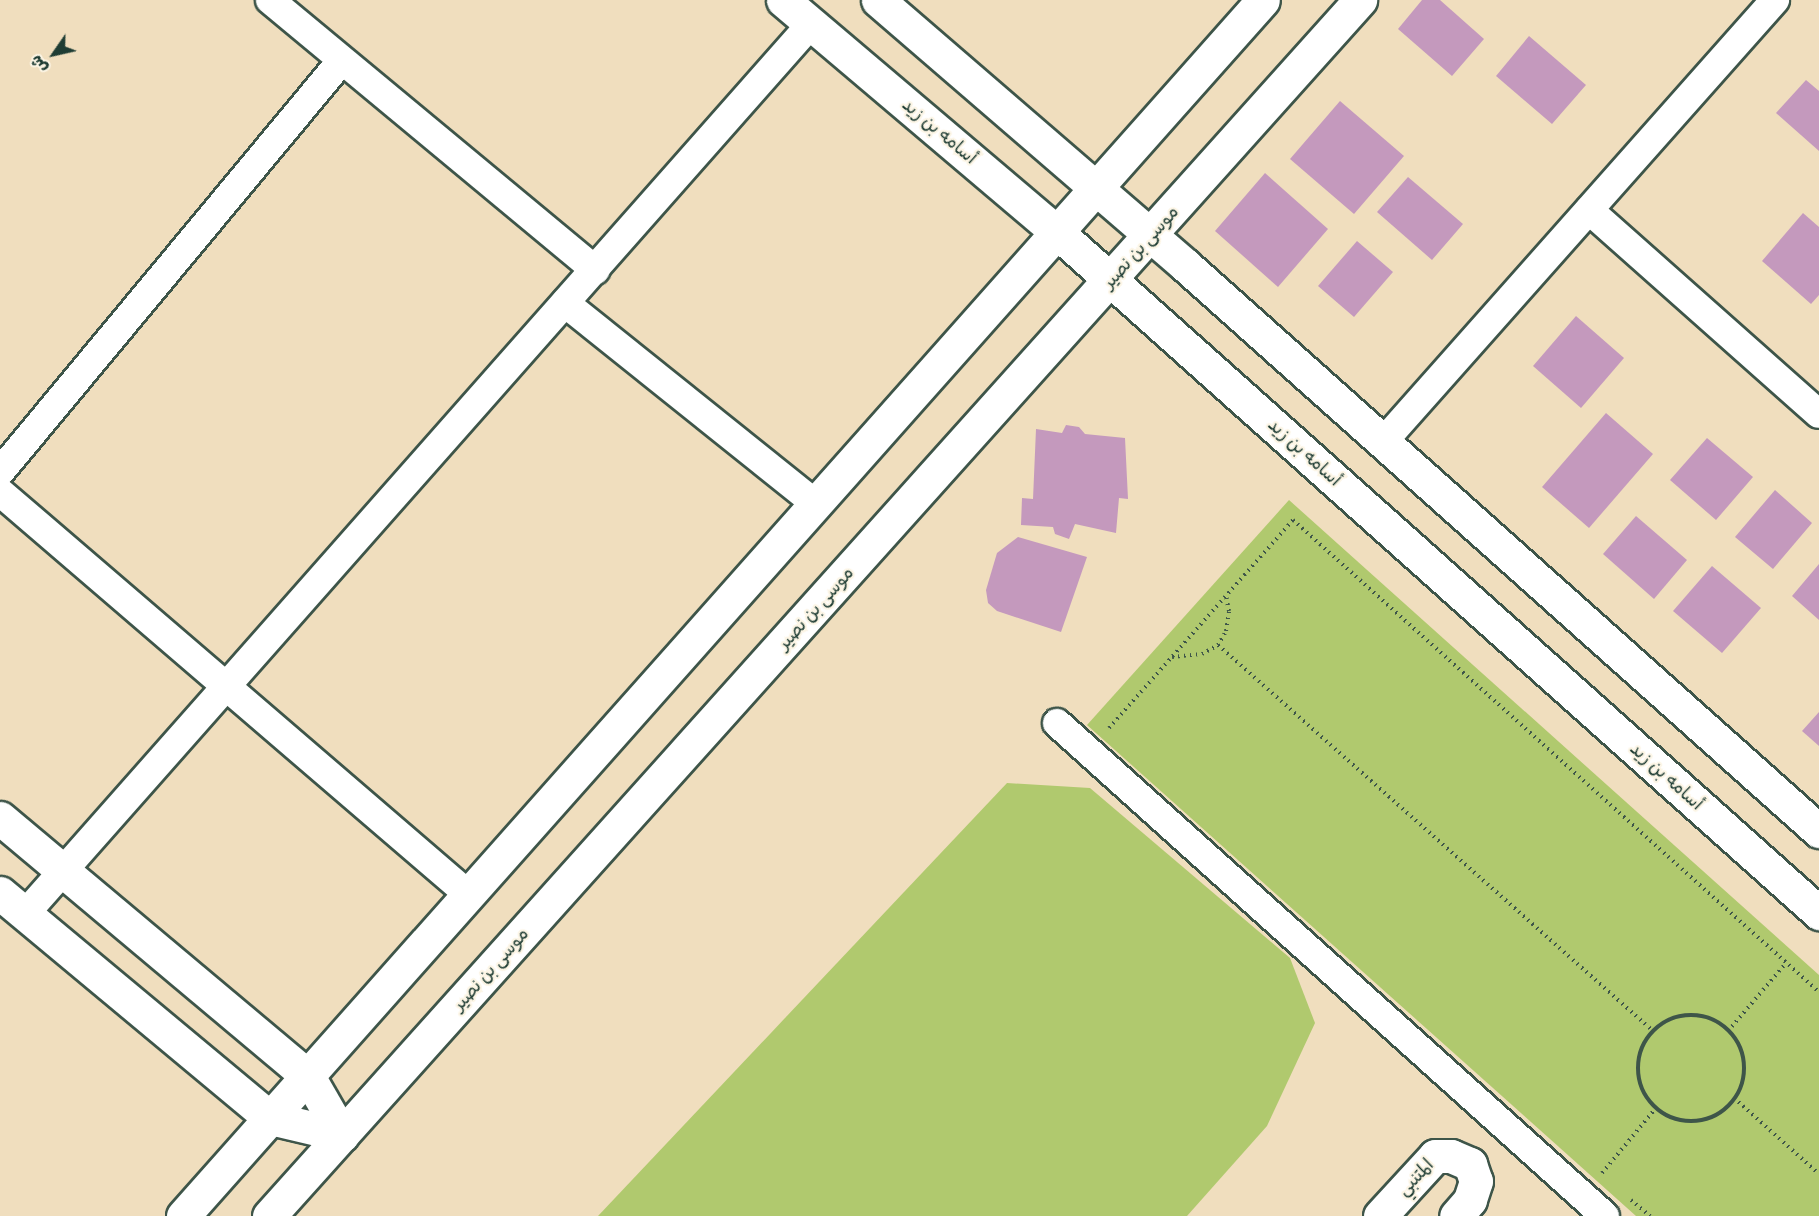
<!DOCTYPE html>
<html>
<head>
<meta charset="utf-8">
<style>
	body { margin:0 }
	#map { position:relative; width:1819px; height:1216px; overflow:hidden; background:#f0debe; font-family:Pangolin,"Playpen Sans Arabic",sans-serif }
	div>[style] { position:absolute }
	.green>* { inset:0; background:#b0c96e }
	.building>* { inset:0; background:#c499bd }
	.path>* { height:4px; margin-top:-2px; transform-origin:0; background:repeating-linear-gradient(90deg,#3e5549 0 1.5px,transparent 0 6px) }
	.path>.ring { margin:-2px; padding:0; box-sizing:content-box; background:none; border:4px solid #3e5549; border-radius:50% }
	.roads { filter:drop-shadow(2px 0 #3e5549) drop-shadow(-2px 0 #3e5549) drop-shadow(0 2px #3e5549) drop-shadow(0 -2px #3e5549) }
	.minor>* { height:28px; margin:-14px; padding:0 14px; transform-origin:14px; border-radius:14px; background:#fff }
	.tertiary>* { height:33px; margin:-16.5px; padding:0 16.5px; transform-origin:16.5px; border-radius:16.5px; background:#fff }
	span { translate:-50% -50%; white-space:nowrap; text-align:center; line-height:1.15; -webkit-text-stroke:4.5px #fcf5e5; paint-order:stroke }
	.street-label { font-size:18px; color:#1f3d34 }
	.north { position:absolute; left:24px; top:24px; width:60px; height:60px; -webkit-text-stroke:4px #fcf5e5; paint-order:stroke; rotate:236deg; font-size:16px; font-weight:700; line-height:24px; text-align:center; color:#1f3d34 }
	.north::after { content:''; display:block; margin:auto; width:21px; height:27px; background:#1f3d34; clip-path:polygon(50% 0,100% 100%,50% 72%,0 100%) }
</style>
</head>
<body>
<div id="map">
	<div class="green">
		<div style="clip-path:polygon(1289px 500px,1819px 975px,1819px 1216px,1636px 1216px,1087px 725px)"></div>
		<div style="clip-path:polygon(1007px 783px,1090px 788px,1290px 958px,1315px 1023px,1267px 1126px,1187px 1216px,598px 1216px)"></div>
	</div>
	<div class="building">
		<div style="clip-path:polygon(1422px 0,1440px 0,1484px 39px,1452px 76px,1398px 29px)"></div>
		<div style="clip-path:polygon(1529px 36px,1586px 85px,1552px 124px,1496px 76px)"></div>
		<div style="clip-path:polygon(1806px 80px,1819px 91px,1819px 151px,1776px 113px)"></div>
		<div style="clip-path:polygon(1340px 101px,1404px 156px,1354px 214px,1290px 159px)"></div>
		<div style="clip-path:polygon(1265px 173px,1328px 229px,1278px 287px,1215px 231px)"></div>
		<div style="clip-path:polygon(1408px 177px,1463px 224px,1432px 260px,1377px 212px)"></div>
		<div style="clip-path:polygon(1803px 213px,1819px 227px,1819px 295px,1811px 304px,1762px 261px)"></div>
		<div style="clip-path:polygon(1357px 241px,1393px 272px,1354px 317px,1318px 286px)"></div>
		<div style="clip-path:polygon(1576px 316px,1624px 358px,1581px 408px,1533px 366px)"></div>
		<div style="clip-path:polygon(1606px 413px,1653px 454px,1589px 528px,1542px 487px)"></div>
		<div style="clip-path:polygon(1066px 425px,1079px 427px,1085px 434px,1125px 438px,1128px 499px,1119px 498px,1116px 533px,1075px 524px,1069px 539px,1055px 534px,1053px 527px,1021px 525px,1022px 498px,1033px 499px,1036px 429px,1062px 433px)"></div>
		<div style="clip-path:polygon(1707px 438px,1753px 477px,1716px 520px,1670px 480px)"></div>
		<div style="clip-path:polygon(1775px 490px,1812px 523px,1773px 569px,1735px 537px)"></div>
		<div style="clip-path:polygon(1636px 516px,1687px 560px,1654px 599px,1603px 554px)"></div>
		<div style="clip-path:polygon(1018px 537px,1087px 557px,1061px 632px,997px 611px,988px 603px,986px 590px,997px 553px)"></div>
		<div style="clip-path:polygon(1819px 564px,1819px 620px,1792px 596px)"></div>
		<div style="clip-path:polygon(1712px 566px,1761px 608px,1722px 653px,1673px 611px)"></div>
		<div style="clip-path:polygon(1819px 712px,1819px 746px,1802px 731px)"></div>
	</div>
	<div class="path">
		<div style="left:1218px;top:645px;width:582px;rotate:41.58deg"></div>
		<div style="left:1172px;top:657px;width:30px;rotate:-6deg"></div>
		<div style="left:1202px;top:654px;width:18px;rotate:-29deg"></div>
		<div style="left:1218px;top:645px;width:16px;rotate:-60deg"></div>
		<div style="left:1226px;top:631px;width:20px;rotate:-81deg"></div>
		<div style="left:1229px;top:611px;width:15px;rotate:-101deg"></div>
		<div style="left:1109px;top:728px;width:278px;rotate:-48.5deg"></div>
		<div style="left:1293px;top:520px;width:707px;rotate:41.9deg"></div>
		<div class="ring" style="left:1638px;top:1015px;width:102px;height:102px"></div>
		<div style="left:1728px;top:1031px;width:89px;rotate:-49.5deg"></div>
		<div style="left:1734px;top:1098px;width:114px;rotate:41.8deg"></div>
		<div style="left:1602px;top:1173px;width:85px;rotate:-50.3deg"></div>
		<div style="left:1631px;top:1200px;width:25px;rotate:40deg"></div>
	</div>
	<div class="roads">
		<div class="minor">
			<div style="left:270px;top:0;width:423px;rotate:39.7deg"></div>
			<div style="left:1589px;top:210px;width:307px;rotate:41.6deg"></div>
			<div style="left:565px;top:303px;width:322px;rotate:38.7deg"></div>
			<div style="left:1383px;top:442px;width:591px;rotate:-48.43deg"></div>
			<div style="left:0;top:472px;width:535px;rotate:-50.3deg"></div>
			<div style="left:0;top:492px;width:618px;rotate:40.67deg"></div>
			<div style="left:1057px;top:723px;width:737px;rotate:41.98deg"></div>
			<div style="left:25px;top:914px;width:1187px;rotate:-48.55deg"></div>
		</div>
		<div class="tertiary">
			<div style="left:783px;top:0;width:360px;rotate:40.3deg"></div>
			<div style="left:1058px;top:233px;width:1021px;rotate:41.78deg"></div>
			<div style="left:878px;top:0;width:406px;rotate:40.8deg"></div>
			<div style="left:1185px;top:265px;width:850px;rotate:41.76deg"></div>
			<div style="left:0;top:818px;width:402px;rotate:40deg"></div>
			<div style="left:308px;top:1076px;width:68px;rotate:60deg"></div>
			<div style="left:0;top:893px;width:351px;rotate:39.8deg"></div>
			<div style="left:270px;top:1118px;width:74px;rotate:13.3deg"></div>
			<div style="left:183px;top:1216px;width:1626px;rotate:-48.39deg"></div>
			<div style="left:269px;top:1216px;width:1634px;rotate:-48.1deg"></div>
			<div style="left:1380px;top:1216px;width:81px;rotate:-47.5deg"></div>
			<div style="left:1435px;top:1156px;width:16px"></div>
			<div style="left:1451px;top:1156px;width:21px;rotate:23deg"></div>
			<div style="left:1470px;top:1164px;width:18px;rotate:71deg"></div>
			<div style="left:1476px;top:1181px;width:20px;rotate:108deg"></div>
			<div style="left:1470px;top:1200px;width:21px;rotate:131deg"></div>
		</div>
	</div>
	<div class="street-label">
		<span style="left:939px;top:132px;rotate:40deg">أسامه بن زيد</span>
		<span style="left:1141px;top:248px;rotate:-48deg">موسى بن نصير</span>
		<span style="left:1304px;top:453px;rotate:42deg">أسامه بن زيد</span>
		<span style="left:816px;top:609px;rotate:-48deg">موسى بن نصير</span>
		<span style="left:1666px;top:777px;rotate:42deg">أسامه بن زيد</span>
		<span style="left:491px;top:970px;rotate:-48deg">موسى بن نصير</span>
		<span style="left:1416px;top:1178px;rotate:-46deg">المتنبي</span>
	</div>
	<div class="north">ش</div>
</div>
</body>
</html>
